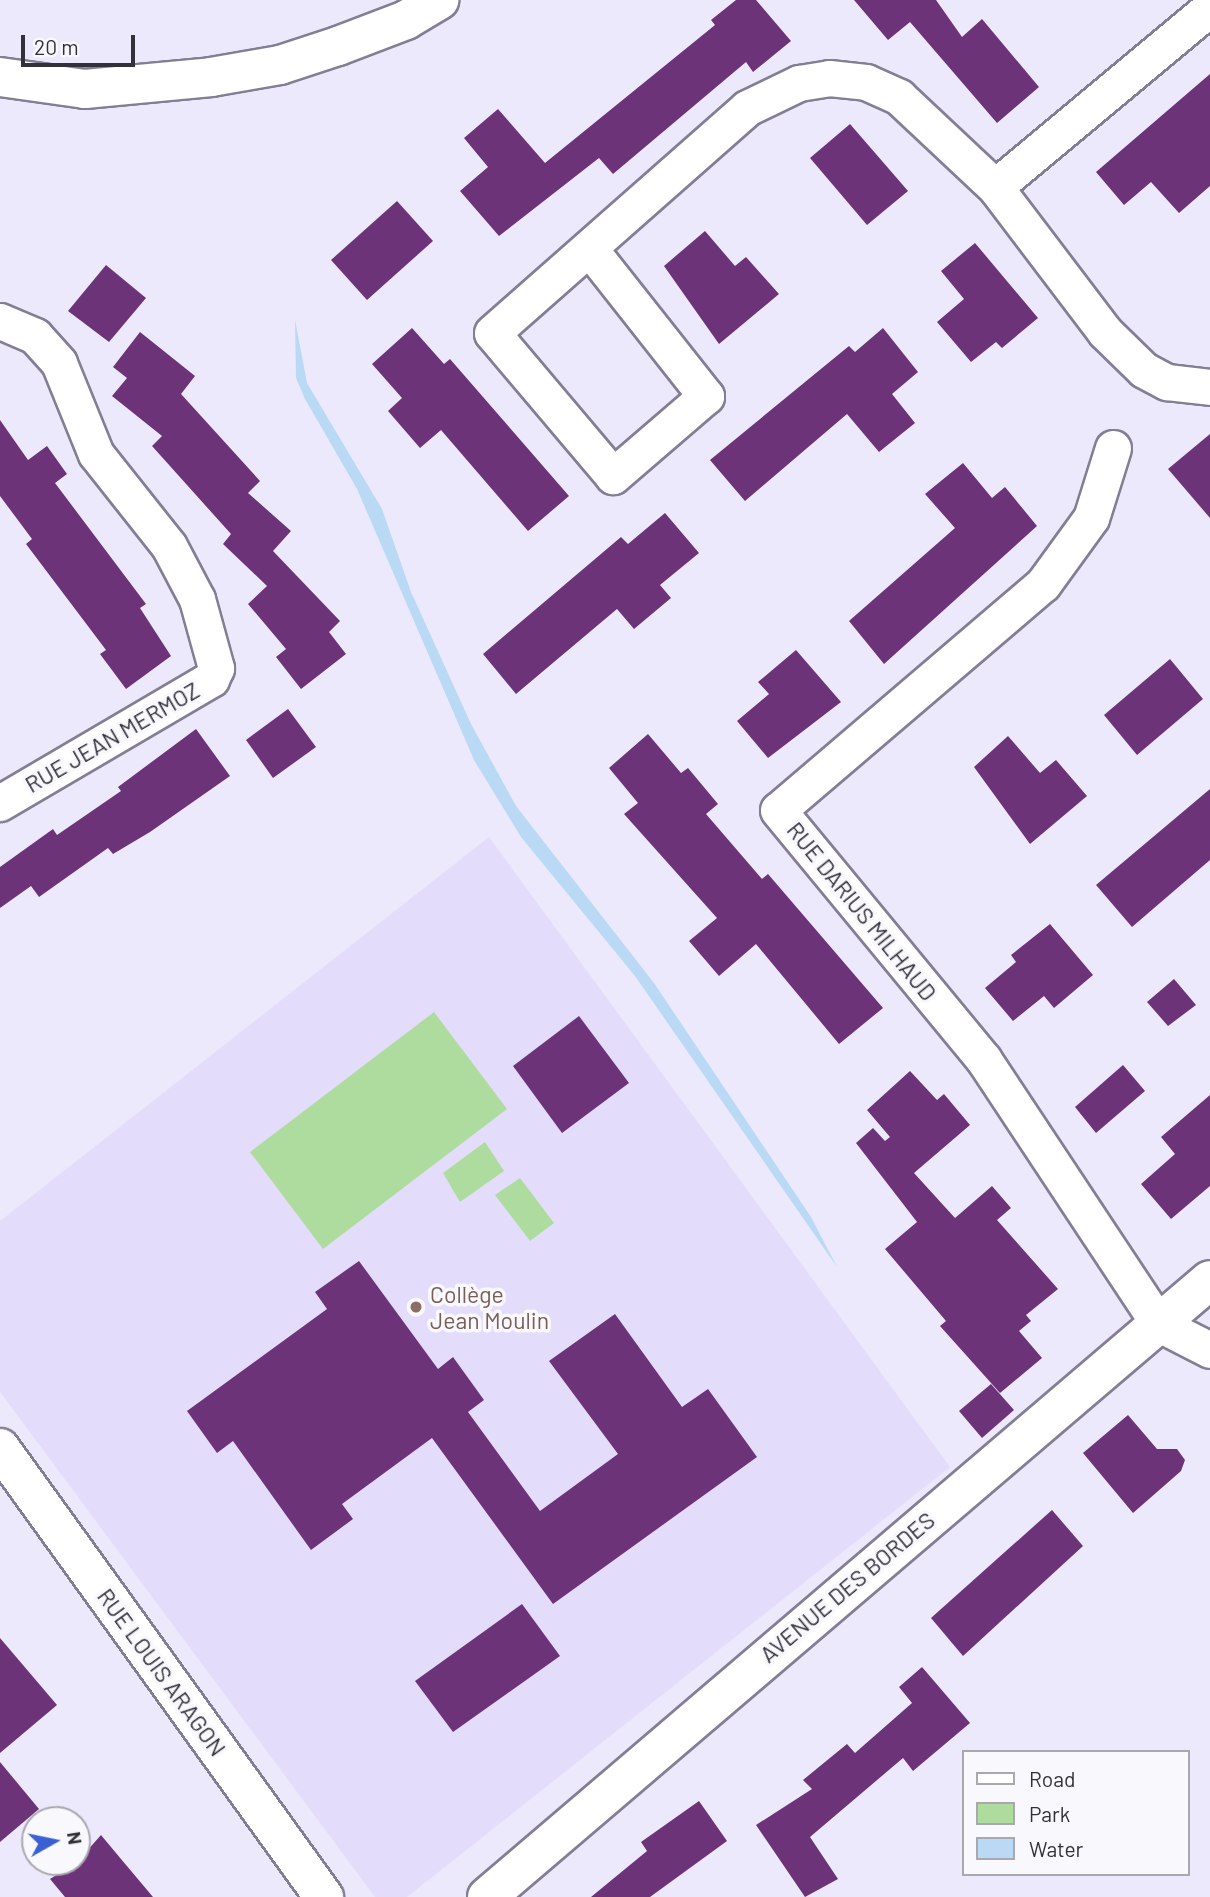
<!DOCTYPE html>
<html>
<head>
<meta charset="utf-8">
<style>
	body { margin:0 }
	#map { position:relative; width:1210px; height:1897px; overflow:hidden; background:#ede9fc; font-family:Barlow,sans-serif }
	div>[style] { position:absolute }
	.built>* { inset:0; background:#e4dcfb }
	.green>* { inset:0; background:#aedc9e }
	.water>* { inset:0; background:#b9d9f4 }
	.building>* { inset:0; background:#6d3379 }
	.roads { filter:drop-shadow(2px 0 #847e94) drop-shadow(-2px 0 #847e94) drop-shadow(0 2px #847e94) drop-shadow(0 -2px #847e94) }
	.minor>* { height:35px; margin:-17.5px; padding:0 17.5px; transform-origin:17.5px; border-radius:17.5px; background:#fff }
	.tertiary>* { height:38px; margin:-19px; padding:0 19px; transform-origin:19px; border-radius:19px; background:#fff }
	.dots>* { width:19px; height:19px; translate:-50% -50%; box-sizing:border-box; border:4px solid #f9f8fd; border-radius:50% }
	span { translate:-50% -50%; white-space:nowrap; text-align:center; line-height:1.15; -webkit-text-stroke:7px #f9f8fd; paint-order:stroke }
	.street-label { font-size:23px; color:#323039 }
	.education-label { font-size:23px; color:#785e54 }
	.left { translate:0 -50%; text-align:left }
	.legend { position:absolute; left:962px; top:1750px; width:228px; height:126px; box-sizing:border-box; background:#f9f8fd; border:2px solid #a9a8af; margin:0; padding:9px 12px; list-style:none; font-size:21px; color:#323039 }
	.legend li { display:flex; align-items:center; gap:14px; height:35px }
	.legend b { width:35px; border:2px solid #a9a8af }
	.north { position:absolute; left:21px; top:1806px; width:70px; height:70px; box-sizing:border-box; background:#f9f8fd; border:2px solid #a9a8af; border-radius:50%; rotate:81deg; font-size:19px; font-weight:700; line-height:28px; text-align:center; color:#323039 }
	.north::after { content:''; display:block; margin:auto; width:24px; height:32px; background:#3a60d1; clip-path:polygon(50% 0,100% 100%,50% 72%,0 100%) }
	.scale { position:absolute; left:21px; top:35px; width:114px; height:32px; box-sizing:border-box; border:4px solid #323039; border-top:0; padding-left:9px; font-size:21px; line-height:24px; white-space:nowrap; color:#323039; -webkit-text-stroke:5px #f9f8fd; paint-order:stroke }
</style>
</head>
<body>
<div id="map">
	<div class="built">
		<div style="clip-path:polygon(489px 837px,950px 1467px,407px 1897px,375px 1897px,0 1392px,0 1221px)"></div>
	</div>
	<div class="green">
		<div style="clip-path:polygon(434px 1012px,507px 1109px,323px 1249px,250px 1152px)"></div>
		<div style="clip-path:polygon(485px 1142px,504px 1171px,460px 1202px,443px 1173px)"></div>
		<div style="clip-path:polygon(520px 1178px,554px 1223px,530px 1241px,495px 1195px)"></div>
	</div>
	<div class="water">
		<div style="clip-path:polygon(295px 320px,307px 383px,382px 509px,411px 592px,471px 724px,516px 806px,654px 983px,811px 1217px,837px 1267px,635px 976px,521px 837px,474px 760px,357px 489px,305px 399px,296px 378px)"></div>
	</div>
	<div class="building">
		<div style="clip-path:polygon(736px 0,756px 0,791px 41px,753px 72px,746px 62px,613px 174px,599px 158px,499px 236px,460px 191px,488px 167px,464px 138px,498px 109px,545px 163px,715px 25px,711px 20px)"></div>
		<div style="clip-path:polygon(854px 0,936px 0,962px 37px,982px 19px,1039px 87px,997px 123px,910px 22px,888px 40px)"></div>
		<div style="clip-path:polygon(1210px 74px,1210px 186px,1179px 213px,1151px 182px,1124px 205px,1096px 172px)"></div>
		<div style="clip-path:polygon(850px 124px,908px 191px,867px 225px,810px 158px)"></div>
		<div style="clip-path:polygon(397px 201px,433px 241px,367px 300px,331px 260px)"></div>
		<div style="clip-path:polygon(705px 231px,735px 266px,746px 257px,779px 294px,719px 344px,664px 266px)"></div>
		<div style="clip-path:polygon(975px 243px,1038px 318px,1002px 348px,996px 342px,971px 362px,937px 322px,964px 299px,941px 271px)"></div>
		<div style="clip-path:polygon(106px 265px,146px 298px,109px 342px,68px 311px)"></div>
		<div style="clip-path:polygon(412px 328px,444px 364px,450px 359px,569px 496px,528px 531px,441px 430px,420px 448px,388px 411px,402px 398px,372px 364px)"></div>
		<div style="clip-path:polygon(883px 328px,918px 372px,892px 394px,915px 423px,879px 452px,847px 414px,745px 501px,710px 460px,849px 346px,855px 352px)"></div>
		<div style="clip-path:polygon(140px 332px,195px 376px,181px 394px,260px 481px,248px 493px,291px 531px,273px 551px,340px 621px,329px 632px,346px 654px,301px 689px,276px 657px,286px 649px,248px 604px,267px 586px,223px 544px,231px 534px,152px 446px,162px 436px,112px 396px,127px 378px,113px 367px)"></div>
		<div style="clip-path:polygon(0 420px,28px 460px,47px 446px,67px 474px,55px 483px,146px 604px,140px 608px,171px 656px,126px 689px,100px 654px,106px 650px,26px 544px,32px 539px,0 496px)"></div>
		<div style="clip-path:polygon(1210px 434px,1210px 518px,1168px 469px)"></div>
		<div style="clip-path:polygon(963px 463px,992px 498px,1005px 487px,1037px 526px,884px 664px,849px 621px,955px 528px,925px 494px)"></div>
		<div style="clip-path:polygon(665px 513px,699px 553px,660px 585px,671px 598px,634px 629px,617px 609px,516px 694px,483px 654px,621px 537px,628px 544px)"></div>
		<div style="clip-path:polygon(796px 650px,841px 702px,768px 758px,737px 721px,769px 694px,758px 682px)"></div>
		<div style="clip-path:polygon(1170px 659px,1203px 699px,1137px 755px,1104px 715px)"></div>
		<div style="clip-path:polygon(288px 709px,316px 747px,273px 778px,246px 740px)"></div>
		<div style="clip-path:polygon(196px 729px,230px 776px,150px 832px,113px 854px,108px 848px,39px 897px,31px 886px,0 908px,0 867px,53px 829px,57px 835px,121px 791px,118px 787px)"></div>
		<div style="clip-path:polygon(648px 734px,681px 773px,688px 768px,718px 804px,706px 814px,762px 879px,768px 874px,883px 1008px,839px 1044px,756px 944px,719px 976px,689px 941px,717px 918px,624px 814px,638px 803px,609px 768px)"></div>
		<div style="clip-path:polygon(1008px 736px,1040px 773px,1056px 760px,1087px 796px,1030px 844px,974px 767px)"></div>
		<div style="clip-path:polygon(1210px 789px,1210px 860px,1132px 927px,1096px 885px)"></div>
		<div style="clip-path:polygon(1050px 924px,1093px 975px,1054px 1008px,1044px 996px,1013px 1021px,985px 988px,1016px 962px,1011px 955px)"></div>
		<div style="clip-path:polygon(1174px 979px,1196px 1005px,1168px 1026px,1147px 1002px)"></div>
		<div style="clip-path:polygon(579px 1016px,629px 1083px,562px 1133px,513px 1066px)"></div>
		<div style="clip-path:polygon(1123px 1065px,1145px 1091px,1096px 1133px,1075px 1107px)"></div>
		<div style="clip-path:polygon(910px 1071px,937px 1100px,944px 1094px,970px 1125px,914px 1173px,955px 1218px,992px 1186px,1011px 1208px,997px 1220px,1058px 1289px,1026px 1315px,1031px 1321px,1019px 1331px,1042px 1358px,1000px 1393px,940px 1326px,946px 1321px,885px 1249px,917px 1222px,856px 1143px,873px 1128px,885px 1141px,890px 1137px,867px 1110px)"></div>
		<div style="clip-path:polygon(1210px 1095px,1210px 1186px,1171px 1219px,1141px 1184px,1175px 1154px,1161px 1137px)"></div>
		<div style="clip-path:polygon(359px 1261px,438px 1369px,453px 1357px,484px 1400px,468px 1412px,540px 1511px,618px 1454px,549px 1361px,615px 1314px,682px 1407px,708px 1389px,757px 1457px,553px 1604px,432px 1438px,342px 1504px,353px 1519px,311px 1550px,233px 1441px,217px 1453px,187px 1411px,327px 1309px,315px 1292px)"></div>
		<div style="clip-path:polygon(991px 1384px,1014px 1410px,982px 1438px,959px 1411px)"></div>
		<div style="clip-path:polygon(1128px 1415px,1157px 1449px,1177px 1449px,1185px 1460px,1181px 1471px,1133px 1513px,1083px 1453px)"></div>
		<div style="clip-path:polygon(1052px 1510px,1083px 1546px,963px 1656px,931px 1618px)"></div>
		<div style="clip-path:polygon(522px 1604px,560px 1656px,453px 1732px,415px 1681px)"></div>
		<div style="clip-path:polygon(0 1638px,57px 1705px,0 1753px)"></div>
		<div style="clip-path:polygon(922px 1667px,970px 1723px,913px 1771px,903px 1758px,810px 1837px,838px 1879px,805px 1897px,756px 1825px,812px 1789px,803px 1780px,847px 1744px,855px 1753px,912px 1703px,899px 1687px)"></div>
		<div style="clip-path:polygon(0 1762px,39px 1809px,0 1842px)"></div>
		<div style="clip-path:polygon(699px 1801px,727px 1841px,650px 1897px,591px 1897px,647px 1851px,641px 1842px)"></div>
		<div style="clip-path:polygon(101px 1835px,121px 1859px,153px 1897px,65px 1897px,50px 1879px,77px 1862px)"></div>
	</div>
	<div class="roads">
		<div class="minor">
			<div style="left:995px;top:187px;width:280px;rotate:-39.8deg"></div>
			<div style="left:589px;top:248px;width:189px;rotate:51.7deg"></div>
			<div style="left:706px;top:396px;width:123px;rotate:139.3deg"></div>
			<div style="left:613px;top:476px;width:187px;rotate:-130.2deg"></div>
			<div style="left:492px;top:333px;width:340px;rotate:-41.4deg"></div>
			<div style="left:747px;top:108px;width:58px;rotate:-25.7deg"></div>
			<div style="left:799px;top:83px;width:30px;rotate:-9deg"></div>
			<div style="left:829px;top:78px;width:37px;rotate:6deg"></div>
			<div style="left:866px;top:82px;width:36px;rotate:24deg"></div>
			<div style="left:899px;top:97px;width:132px;rotate:43.2deg"></div>
			<div style="left:995px;top:187px;width:182px;rotate:52.8deg"></div>
			<div style="left:1105px;top:332px;width:54px;rotate:44.3deg"></div>
			<div style="left:1144px;top:370px;width:26px;rotate:28deg"></div>
			<div style="left:1167px;top:382px;width:43px;rotate:6.6deg"></div>
			<div style="left:0;top:321px;width:38px;rotate:23deg"></div>
			<div style="left:35px;top:336px;width:36px;rotate:48deg"></div>
			<div style="left:59px;top:363px;width:98px;rotate:67.9deg"></div>
			<div style="left:96px;top:454px;width:117px;rotate:51.6deg"></div>
			<div style="left:169px;top:546px;width:60px;rotate:62.2deg"></div>
			<div style="left:197px;top:599px;width:72px;rotate:74.6deg"></div>
			<div style="left:216px;top:668px;width:12px;rotate:114deg"></div>
			<div style="left:211px;top:679px;width:245px;rotate:149.6deg"></div>
			<div style="left:1113px;top:448px;width:73px;rotate:107.4deg"></div>
			<div style="left:1091px;top:518px;width:82px;rotate:126deg"></div>
			<div style="left:1043px;top:584px;width:348px;rotate:139.5deg"></div>
			<div style="left:778px;top:810px;width:324px;rotate:50.5deg"></div>
			<div style="left:984px;top:1060px;width:317px;rotate:56.5deg"></div>
			<div style="left:1159px;top:1324px;width:57px;rotate:27deg"></div>
		</div>
		<div class="tertiary">
			<div style="left:0;top:77px;width:86px;rotate:8deg"></div>
			<div style="left:85px;top:89px;width:127px;rotate:-5.4deg"></div>
			<div style="left:211px;top:77px;width:70px;rotate:-9.9deg"></div>
			<div style="left:280px;top:65px;width:61px;rotate:-18.1deg"></div>
			<div style="left:338px;top:46px;width:73px;rotate:-20.9deg"></div>
			<div style="left:406px;top:20px;width:39px;rotate:-31deg"></div>
			<div style="left:0;top:1448px;width:554px;rotate:54.19deg"></div>
			<div style="left:487px;top:1897px;width:950px;rotate:-40.48deg"></div>
		</div>
	</div>
	<div class="dots">
		<div style="left:416px;top:1307px;background:#8d6e63"></div>
	</div>
	<div class="street-label">
		<span style="left:112px;top:737px;rotate:-30deg">RUE JEAN MERMOZ</span>
		<span style="left:862px;top:911px;rotate:51deg">RUE DARIUS MILHAUD</span>
		<span style="left:847px;top:1587px;rotate:-40deg">AVENUE DES BORDES</span>
		<span style="left:162px;top:1672px;rotate:54deg">RUE LOUIS ARAGON</span>
	</div>
	<div class="education-label">
		<span class="left" style="left:430px;top:1307px">Collège<br>Jean Moulin</span>
	</div>
	<ul class="legend">
	<li><b style="height:9px;background:#fff"></b>Road</li>
	<li><b style="height:19px;background:#aedc9e"></b>Park</li>
	<li><b style="height:19px;background:#b9d9f4"></b>Water</li>
	</ul>
	<div class="north">N</div>
	<div class="scale">20 m</div>
</div>
</body>
</html>
